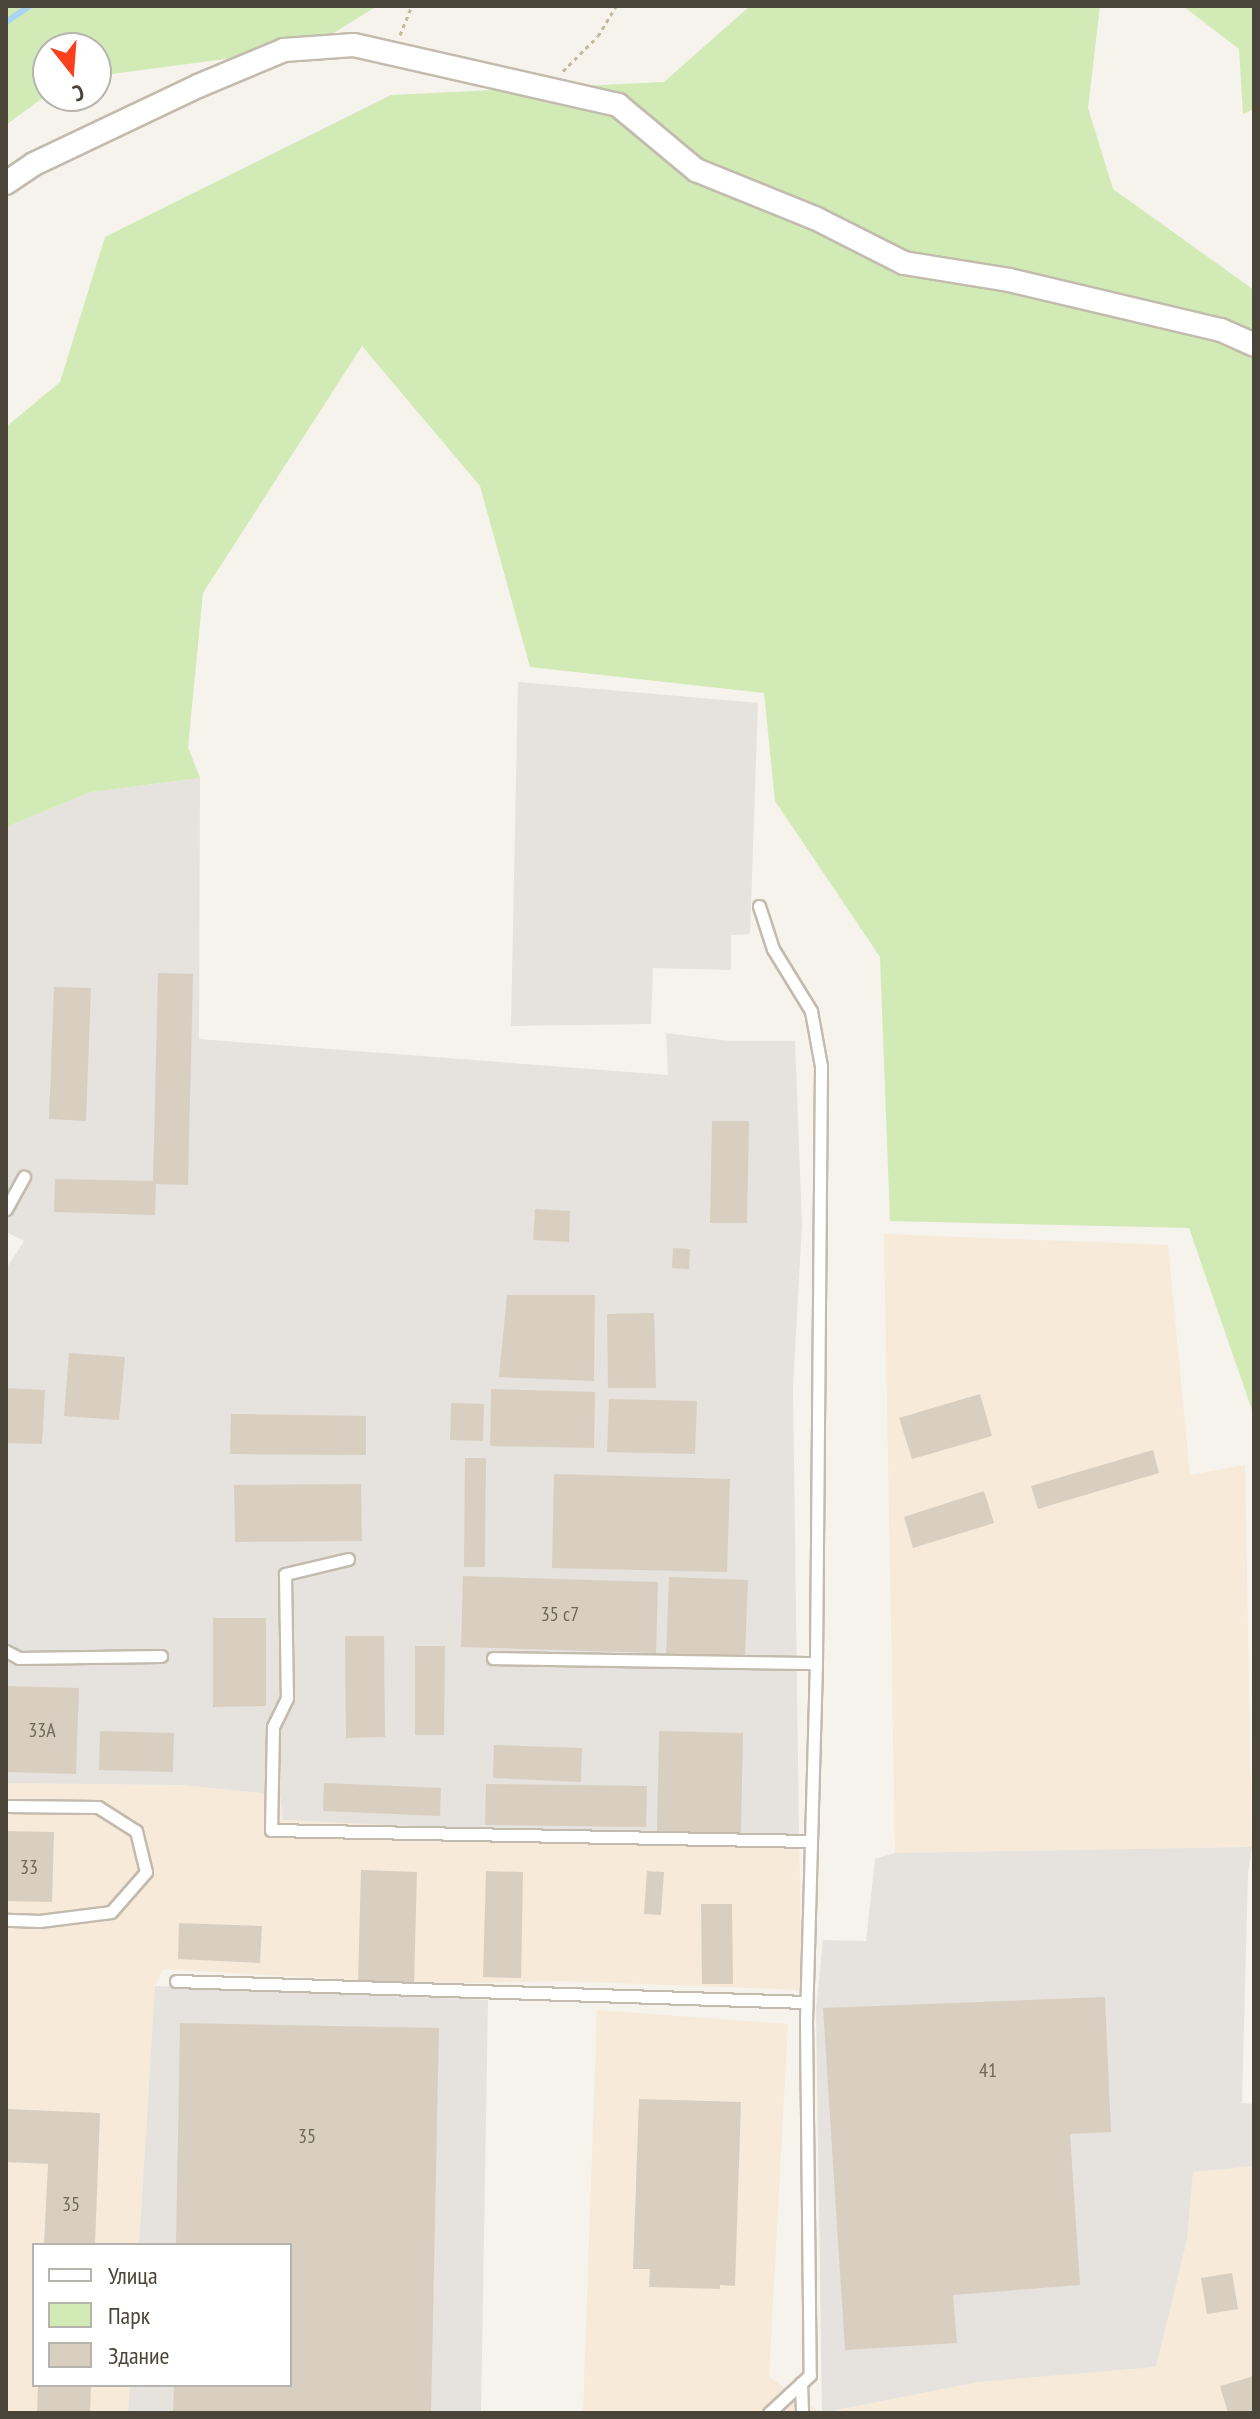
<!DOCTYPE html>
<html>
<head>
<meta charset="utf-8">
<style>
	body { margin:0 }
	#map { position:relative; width:1260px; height:2419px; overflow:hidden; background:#f6f3ec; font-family:"PT Sans Narrow",sans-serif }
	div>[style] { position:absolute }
	.commercial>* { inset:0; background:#f7ead8 }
	.industrial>* { inset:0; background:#e6e2dd }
	.green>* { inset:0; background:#d2eab5 }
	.stream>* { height:6px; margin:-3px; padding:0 3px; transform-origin:3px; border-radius:3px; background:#a9d4f2 }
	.building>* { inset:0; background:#d8cfc1 }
	.path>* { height:3px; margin-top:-1.5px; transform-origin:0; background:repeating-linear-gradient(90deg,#c4b79f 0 4px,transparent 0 8px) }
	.roads { filter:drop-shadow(2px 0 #c2bbae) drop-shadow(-2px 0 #c2bbae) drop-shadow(0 2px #c2bbae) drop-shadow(0 -2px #c2bbae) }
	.lane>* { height:11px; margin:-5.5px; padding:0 5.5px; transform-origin:5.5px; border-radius:5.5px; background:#fff }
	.street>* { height:22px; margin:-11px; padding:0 11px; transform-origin:11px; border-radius:11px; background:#fff }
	span { translate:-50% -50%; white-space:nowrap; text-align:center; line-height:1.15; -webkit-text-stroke:7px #fff; paint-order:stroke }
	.number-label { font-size:20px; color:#6e675b }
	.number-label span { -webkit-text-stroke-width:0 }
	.frame { position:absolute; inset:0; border:8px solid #4b4439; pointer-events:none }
	.legend { position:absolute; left:32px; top:2243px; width:260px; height:144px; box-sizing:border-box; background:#fff; border:2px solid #b7b4b0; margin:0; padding:10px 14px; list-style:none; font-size:24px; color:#4b4439 }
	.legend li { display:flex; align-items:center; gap:16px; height:40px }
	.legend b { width:40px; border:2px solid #b7b4b0 }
	.north { position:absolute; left:32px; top:32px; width:80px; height:80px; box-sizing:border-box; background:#fff; border:2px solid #b7b4b0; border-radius:50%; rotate:163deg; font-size:22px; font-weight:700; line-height:32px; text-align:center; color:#4b4439 }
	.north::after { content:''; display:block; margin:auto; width:28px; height:36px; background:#fc3f1d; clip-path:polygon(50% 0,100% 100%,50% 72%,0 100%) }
</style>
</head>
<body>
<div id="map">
	<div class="commercial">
		<div style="clip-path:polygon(884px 1234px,1168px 1245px,1190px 1475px,1245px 1465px,1252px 1847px,895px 1853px)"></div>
		<div style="clip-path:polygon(6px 1783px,181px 1785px,280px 1795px,283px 1820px,521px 1831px,799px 1836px,802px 1990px,562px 1981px,423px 1984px,163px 1969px,155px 1987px,139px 2245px,34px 2245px,34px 2385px,130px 2385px,128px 2413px,6px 2413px)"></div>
		<div style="clip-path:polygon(597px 2010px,788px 2024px,769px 2377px,822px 2413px,583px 2413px)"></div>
		<div style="clip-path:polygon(1254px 2166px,1254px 2413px,823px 2413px,978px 2382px,1156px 2367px,1187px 2240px,1193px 2172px)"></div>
	</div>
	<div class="industrial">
		<div style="clip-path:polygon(518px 682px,758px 703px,750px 934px,731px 935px,731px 970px,653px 968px,651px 1024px,511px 1026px)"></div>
		<div style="clip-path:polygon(200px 778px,199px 1039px,668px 1075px,666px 1033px,730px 1041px,795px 1041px,802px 1225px,793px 1387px,799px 1836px,521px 1831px,283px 1820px,280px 1795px,181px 1785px,6px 1783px,6px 1269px,24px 1241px,6px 1232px,6px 827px,91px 792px)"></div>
		<div style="clip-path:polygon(1252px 1847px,1248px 1873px,1242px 2103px,1254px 2104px,1254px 2166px,1193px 2172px,1187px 2240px,1156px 2367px,978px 2382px,822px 2413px,816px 2009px,823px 1940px,866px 1941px,875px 1859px,895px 1853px)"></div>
		<div style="clip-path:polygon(155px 1986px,488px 2000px,481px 2413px,128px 2413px,130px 2385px,290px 2385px,290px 2245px,139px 2245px)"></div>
	</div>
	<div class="green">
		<div style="clip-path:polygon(6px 6px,377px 6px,310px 48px,96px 76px,96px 48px,48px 48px,48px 94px,6px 125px)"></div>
		<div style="clip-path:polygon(750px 6px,1100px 6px,1088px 108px,1113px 189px,1254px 290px,1254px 1416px,1189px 1228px,890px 1221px,880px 957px,775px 801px,764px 693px,530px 667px,480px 486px,362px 346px,203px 593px,188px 747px,200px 778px,91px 792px,6px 827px,6px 427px,60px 382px,105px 237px,391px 95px,664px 82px)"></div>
		<div style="clip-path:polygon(1183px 6px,1254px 6px,1254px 109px,1243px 114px,1239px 49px)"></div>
	</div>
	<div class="stream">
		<div style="left:6px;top:22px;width:29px;rotate:-34deg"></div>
	</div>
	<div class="building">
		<div style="clip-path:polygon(158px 973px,193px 974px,188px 1185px,156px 1184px,155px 1215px,54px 1212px,55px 1179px,153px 1181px)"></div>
		<div style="clip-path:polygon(54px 987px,91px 988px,86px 1121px,49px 1119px)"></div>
		<div style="clip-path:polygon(712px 1121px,749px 1121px,747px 1223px,710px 1223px)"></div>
		<div style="clip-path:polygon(535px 1209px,570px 1211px,569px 1242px,533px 1240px)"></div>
		<div style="clip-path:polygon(673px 1248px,690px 1249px,689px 1269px,672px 1268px)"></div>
		<div style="clip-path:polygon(507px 1295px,595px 1295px,594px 1381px,499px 1377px)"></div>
		<div style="clip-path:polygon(654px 1313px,656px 1388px,608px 1388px,607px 1314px)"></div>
		<div style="clip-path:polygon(69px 1353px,125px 1357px,119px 1420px,64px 1416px)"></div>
		<div style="clip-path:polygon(6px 1388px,45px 1390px,42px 1444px,6px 1443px)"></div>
		<div style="clip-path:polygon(491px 1389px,595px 1392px,594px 1448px,490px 1446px)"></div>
		<div style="clip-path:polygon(980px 1394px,992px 1436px,912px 1459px,899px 1418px)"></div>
		<div style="clip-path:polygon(609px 1399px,697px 1401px,695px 1454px,607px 1452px)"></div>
		<div style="clip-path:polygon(451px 1403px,484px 1404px,483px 1441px,450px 1440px)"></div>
		<div style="clip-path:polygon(231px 1414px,366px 1416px,366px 1455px,230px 1454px)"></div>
		<div style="clip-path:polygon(1153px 1450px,1159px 1473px,1038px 1509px,1031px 1486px)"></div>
		<div style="clip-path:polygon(465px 1458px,486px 1458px,485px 1567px,464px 1567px)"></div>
		<div style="clip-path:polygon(554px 1474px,730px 1479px,727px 1572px,552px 1568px)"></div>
		<div style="clip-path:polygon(361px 1484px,362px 1541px,235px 1542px,234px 1485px)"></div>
		<div style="clip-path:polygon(984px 1491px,994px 1523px,913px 1548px,904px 1517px)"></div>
		<div style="clip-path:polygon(463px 1576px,658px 1582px,656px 1653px,461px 1647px)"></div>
		<div style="clip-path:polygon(669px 1577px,748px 1580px,745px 1657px,666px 1654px)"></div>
		<div style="clip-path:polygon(213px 1618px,266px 1618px,266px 1706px,213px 1707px)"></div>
		<div style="clip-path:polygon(345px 1636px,384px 1636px,385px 1737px,346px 1738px)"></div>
		<div style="clip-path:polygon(415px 1646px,445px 1646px,444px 1735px,415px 1735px)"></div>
		<div style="clip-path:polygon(6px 1686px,79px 1688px,76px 1774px,6px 1772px)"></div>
		<div style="clip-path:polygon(100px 1731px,174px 1733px,173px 1772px,99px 1770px)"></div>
		<div style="clip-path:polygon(659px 1731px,743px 1733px,741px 1834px,657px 1832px)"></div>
		<div style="clip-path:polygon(494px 1745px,582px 1748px,581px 1782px,493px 1778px)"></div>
		<div style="clip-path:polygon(324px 1783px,441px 1788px,440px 1816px,323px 1811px)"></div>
		<div style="clip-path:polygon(486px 1784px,647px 1786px,646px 1827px,485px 1825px)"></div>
		<div style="clip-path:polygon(6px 1831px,54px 1832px,52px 1902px,6px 1901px)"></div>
		<div style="clip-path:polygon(361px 1870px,417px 1872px,414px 1984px,358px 1982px)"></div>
		<div style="clip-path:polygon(486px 1871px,523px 1872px,521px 1978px,483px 1977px)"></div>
		<div style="clip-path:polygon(647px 1871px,664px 1872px,661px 1915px,644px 1914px)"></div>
		<div style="clip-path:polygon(701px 1904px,732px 1904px,733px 1984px,702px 1984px)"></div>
		<div style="clip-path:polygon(179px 1923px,262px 1926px,260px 1963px,178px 1959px)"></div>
		<div style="clip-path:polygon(1105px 1997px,1111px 2132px,1070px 2134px,1080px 2285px,953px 2295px,957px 2343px,845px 2350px,823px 2008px)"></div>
		<div style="clip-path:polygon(180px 2023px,439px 2028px,431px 2413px,173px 2413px,174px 2385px,290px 2385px,290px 2245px,176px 2245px)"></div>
		<div style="clip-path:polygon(639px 2099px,741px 2102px,735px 2286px,720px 2285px,720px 2289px,649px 2287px,650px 2269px,633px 2269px)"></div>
		<div style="clip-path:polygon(6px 2109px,100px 2113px,95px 2245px,44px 2245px,48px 2164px,6px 2162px)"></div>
		<div style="clip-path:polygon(1232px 2273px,1238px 2309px,1207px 2314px,1201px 2278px)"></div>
		<div style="clip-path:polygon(1254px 2376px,1254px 2413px,1228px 2413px,1220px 2386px)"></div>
		<div style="clip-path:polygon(38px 2385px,91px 2385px,90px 2413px,37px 2413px)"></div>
	</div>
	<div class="path">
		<div style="left:400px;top:35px;width:31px;rotate:-68deg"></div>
		<div style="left:563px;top:71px;width:49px;rotate:-45deg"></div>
		<div style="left:598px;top:36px;width:35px;rotate:-59deg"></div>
	</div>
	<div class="roads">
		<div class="lane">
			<div style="left:759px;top:906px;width:45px;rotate:72deg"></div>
			<div style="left:773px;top:949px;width:73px;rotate:58.5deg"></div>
			<div style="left:811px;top:1011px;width:56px;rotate:79.7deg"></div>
			<div style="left:821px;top:1066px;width:597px;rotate:90.48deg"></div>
			<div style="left:816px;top:1663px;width:358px;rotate:91.6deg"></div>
			<div style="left:806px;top:2021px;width:354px;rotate:89.4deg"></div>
			<div style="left:810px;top:2375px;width:56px;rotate:137.2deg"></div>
			<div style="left:6px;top:1209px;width:37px;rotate:-61deg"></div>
			<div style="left:348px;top:1559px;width:65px;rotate:166.6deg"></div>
			<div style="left:285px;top:1574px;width:124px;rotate:89.1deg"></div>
			<div style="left:287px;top:1698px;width:32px;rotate:116deg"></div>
			<div style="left:273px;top:1727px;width:103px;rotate:91.1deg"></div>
			<div style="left:271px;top:1830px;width:540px;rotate:1.17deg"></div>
			<div style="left:6px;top:1651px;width:15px;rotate:28deg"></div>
			<div style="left:19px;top:1658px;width:142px;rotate:-0.8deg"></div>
			<div style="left:493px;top:1658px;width:323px;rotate:0.9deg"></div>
			<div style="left:6px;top:1806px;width:92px;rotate:0.6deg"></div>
			<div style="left:98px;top:1807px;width:45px;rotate:32.3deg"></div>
			<div style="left:136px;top:1831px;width:42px;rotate:76.3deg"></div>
			<div style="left:146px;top:1872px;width:53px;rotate:131.2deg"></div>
			<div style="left:111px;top:1912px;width:72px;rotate:172.8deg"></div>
			<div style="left:40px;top:1921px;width:34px;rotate:-178deg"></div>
			<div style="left:176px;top:1981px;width:630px;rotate:1.91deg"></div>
			<div style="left:801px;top:2383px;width:30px;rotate:88deg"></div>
		</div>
		<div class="street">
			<div style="left:6px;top:183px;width:34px;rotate:-34deg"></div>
			<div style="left:34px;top:164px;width:182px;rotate:-25.4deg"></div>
			<div style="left:198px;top:86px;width:93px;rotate:-22.7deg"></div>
			<div style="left:284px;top:50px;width:70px;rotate:-4.1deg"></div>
			<div style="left:354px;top:45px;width:271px;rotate:12.8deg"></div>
			<div style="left:618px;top:105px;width:102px;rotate:39.8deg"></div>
			<div style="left:696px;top:170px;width:128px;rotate:22deg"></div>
			<div style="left:815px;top:218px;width:100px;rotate:26.8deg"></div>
			<div style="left:904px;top:263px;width:106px;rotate:9.2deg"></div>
			<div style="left:1009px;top:280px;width:218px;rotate:13.3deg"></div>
			<div style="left:1221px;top:330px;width:36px;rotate:24deg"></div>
		</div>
	</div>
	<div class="number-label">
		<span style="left:560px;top:1614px">35 c7</span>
		<span style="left:42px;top:1730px">33А</span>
		<span style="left:29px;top:1867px">33</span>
		<span style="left:988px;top:2070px">41</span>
		<span style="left:307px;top:2136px">35</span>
		<span style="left:71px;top:2204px">35</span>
	</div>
	<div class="frame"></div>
	<ul class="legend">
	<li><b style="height:10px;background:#fff"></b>Улица</li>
	<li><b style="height:22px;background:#d2eab5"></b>Парк</li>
	<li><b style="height:22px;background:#d8cfc1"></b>Здание</li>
	</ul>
	<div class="north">С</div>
</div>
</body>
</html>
